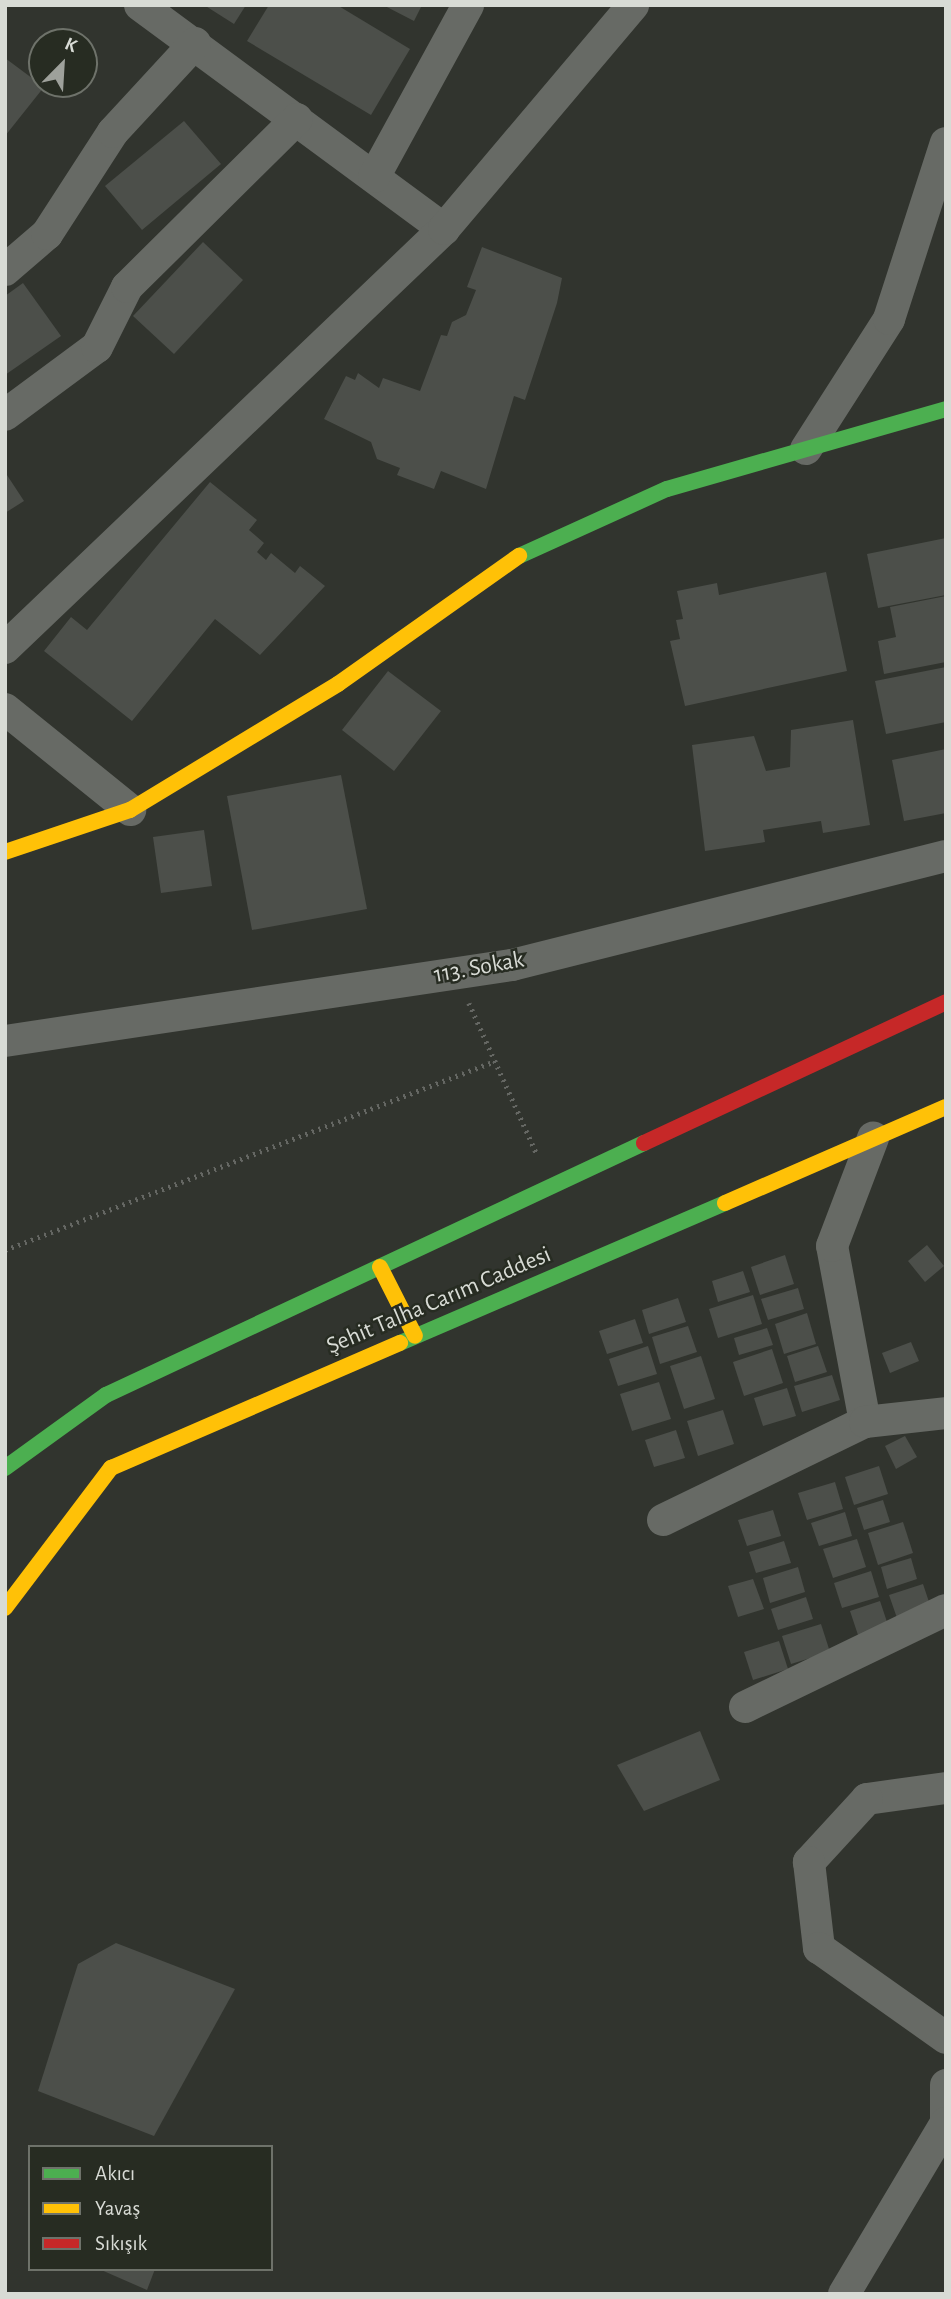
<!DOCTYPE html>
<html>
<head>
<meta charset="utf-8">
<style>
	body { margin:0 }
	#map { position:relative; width:951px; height:2299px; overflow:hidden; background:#31342e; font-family:"Alegreya Sans",sans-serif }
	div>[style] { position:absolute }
	.building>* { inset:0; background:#4c4f4a }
	.path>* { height:4.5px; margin-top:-2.25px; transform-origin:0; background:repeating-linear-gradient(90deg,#656763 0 2px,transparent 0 7px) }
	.street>* { height:32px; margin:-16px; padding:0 16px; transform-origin:16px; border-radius:16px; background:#676a65 }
	.fast>* { height:16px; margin:-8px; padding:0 8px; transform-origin:8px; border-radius:8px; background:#4caf50 }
	.slow>* { height:16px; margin:-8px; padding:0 8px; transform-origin:8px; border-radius:8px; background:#ffc107 }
	.jam>* { height:16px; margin:-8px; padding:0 8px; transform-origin:8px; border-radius:8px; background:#c62828 }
	span { translate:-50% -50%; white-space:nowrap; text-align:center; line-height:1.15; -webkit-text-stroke:5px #272c22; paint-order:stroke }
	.street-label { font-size:24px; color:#d8dbd5 }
	.frame { position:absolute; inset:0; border:7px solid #d8dbd5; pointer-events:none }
	.legend { position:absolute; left:28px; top:2145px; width:245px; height:126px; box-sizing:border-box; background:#272c22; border:2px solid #6e726a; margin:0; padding:9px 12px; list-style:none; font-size:21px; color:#d8dbd5 }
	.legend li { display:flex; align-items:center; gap:14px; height:35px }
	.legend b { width:35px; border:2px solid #6e726a }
	.north { position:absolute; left:28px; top:28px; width:70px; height:70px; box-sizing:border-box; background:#272c22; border:2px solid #6e726a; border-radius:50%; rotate:24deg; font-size:19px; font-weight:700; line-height:28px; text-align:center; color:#d8dbd5 }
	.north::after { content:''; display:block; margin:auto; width:24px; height:32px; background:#9ea19b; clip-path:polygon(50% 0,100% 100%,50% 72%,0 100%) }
</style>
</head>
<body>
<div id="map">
	<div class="building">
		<div style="clip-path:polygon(204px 5px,246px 5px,234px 24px)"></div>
		<div style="clip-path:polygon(269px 5px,337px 5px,410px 49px,371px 115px,247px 41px)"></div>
		<div style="clip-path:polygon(383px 5px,422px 5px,414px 21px)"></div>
		<div style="clip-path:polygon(5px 58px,44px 87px,5px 136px)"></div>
		<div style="clip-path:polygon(184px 121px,221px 164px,142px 230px,105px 186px)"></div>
		<div style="clip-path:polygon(203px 242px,243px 280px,174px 354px,133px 316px)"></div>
		<div style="clip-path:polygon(482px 247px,562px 278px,557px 303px,525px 400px,514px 396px,486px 489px,441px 471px,434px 489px,397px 475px,400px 468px,377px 459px,371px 442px,324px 419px,346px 376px,355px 380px,358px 373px,379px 388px,383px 378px,420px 391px,441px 335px,447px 336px,452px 322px,466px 315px,476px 290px,467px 287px)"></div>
		<div style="clip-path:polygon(23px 283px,61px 336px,5px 375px,5px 296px)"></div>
		<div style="clip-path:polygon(5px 472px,24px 501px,5px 513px)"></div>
		<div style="clip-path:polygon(210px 482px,257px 520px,249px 530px,264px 543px,257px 552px,266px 560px,271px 553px,295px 573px,300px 566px,325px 586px,260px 655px,215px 619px,132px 721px,44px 651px,71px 617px,87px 630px)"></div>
		<div style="clip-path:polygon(946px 538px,946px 595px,878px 608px,867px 554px)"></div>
		<div style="clip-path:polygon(826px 572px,847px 671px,685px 706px,670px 641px,680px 639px,676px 620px,683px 619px,677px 591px,717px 583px,719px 595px)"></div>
		<div style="clip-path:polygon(946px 596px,946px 662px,884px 674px,878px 641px,896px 637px,890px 607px)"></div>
		<div style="clip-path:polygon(946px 667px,946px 722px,886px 734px,875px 681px)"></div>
		<div style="clip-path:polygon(388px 671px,441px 711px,394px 771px,342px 730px)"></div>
		<div style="clip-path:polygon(853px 720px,870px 825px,823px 833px,821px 821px,763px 830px,765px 842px,705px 851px,692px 745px,754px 736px,766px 771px,790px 767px,791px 730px)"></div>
		<div style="clip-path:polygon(946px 749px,946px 813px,904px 821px,892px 760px)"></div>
		<div style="clip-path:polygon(341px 775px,367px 909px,252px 930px,227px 796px)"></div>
		<div style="clip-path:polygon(204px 830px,212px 886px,161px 893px,153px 837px)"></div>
		<div style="clip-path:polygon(927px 1245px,944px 1266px,925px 1282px,908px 1261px)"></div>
		<div style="clip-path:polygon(785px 1255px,794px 1284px,760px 1295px,751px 1267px)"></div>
		<div style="clip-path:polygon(743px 1271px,750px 1292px,718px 1302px,712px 1281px)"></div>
		<div style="clip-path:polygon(798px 1288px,804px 1309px,768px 1320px,761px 1299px)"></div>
		<div style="clip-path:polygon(753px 1295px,762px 1324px,718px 1338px,709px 1309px)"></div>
		<div style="clip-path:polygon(678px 1298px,686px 1322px,649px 1334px,642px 1310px)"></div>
		<div style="clip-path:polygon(807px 1313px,816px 1344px,784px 1354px,775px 1324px)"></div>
		<div style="clip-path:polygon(635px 1319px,643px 1343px,607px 1354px,599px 1331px)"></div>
		<div style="clip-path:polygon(688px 1326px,697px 1352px,660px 1364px,652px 1337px)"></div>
		<div style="clip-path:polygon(767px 1328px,773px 1345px,739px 1355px,734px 1338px)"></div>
		<div style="clip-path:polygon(911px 1342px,919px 1361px,890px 1373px,882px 1353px)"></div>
		<div style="clip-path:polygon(648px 1346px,657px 1374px,618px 1386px,609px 1359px)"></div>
		<div style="clip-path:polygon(818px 1346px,827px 1372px,795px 1382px,787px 1356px)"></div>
		<div style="clip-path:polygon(772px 1349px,783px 1383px,744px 1396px,733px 1362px)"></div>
		<div style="clip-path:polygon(701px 1356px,715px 1399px,684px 1409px,670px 1366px)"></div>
		<div style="clip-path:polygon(832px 1375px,840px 1400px,802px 1412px,794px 1386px)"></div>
		<div style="clip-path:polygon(659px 1382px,671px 1419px,632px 1431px,620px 1394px)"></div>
		<div style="clip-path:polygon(787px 1388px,796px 1416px,763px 1426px,754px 1398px)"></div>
		<div style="clip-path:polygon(723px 1410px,734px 1444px,698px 1456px,687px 1421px)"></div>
		<div style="clip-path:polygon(676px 1430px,685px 1458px,654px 1467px,645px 1440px)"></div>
		<div style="clip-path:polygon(905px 1436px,917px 1457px,896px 1469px,885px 1446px)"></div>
		<div style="clip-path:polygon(879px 1466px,888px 1494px,854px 1505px,845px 1477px)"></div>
		<div style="clip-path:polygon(835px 1482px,843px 1509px,807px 1520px,798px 1493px)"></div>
		<div style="clip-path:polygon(883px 1500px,890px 1522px,864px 1530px,857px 1508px)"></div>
		<div style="clip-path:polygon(773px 1510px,781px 1536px,747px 1546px,738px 1520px)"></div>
		<div style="clip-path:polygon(845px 1512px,852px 1536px,819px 1546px,811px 1523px)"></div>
		<div style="clip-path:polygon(903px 1522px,913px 1553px,878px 1565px,868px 1533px)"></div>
		<div style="clip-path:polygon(857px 1539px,866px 1567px,833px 1578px,823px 1549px)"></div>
		<div style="clip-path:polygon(784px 1541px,791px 1563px,756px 1573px,749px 1552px)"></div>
		<div style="clip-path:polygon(911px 1558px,917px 1579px,887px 1589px,881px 1567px)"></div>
		<div style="clip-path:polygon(798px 1567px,805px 1592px,770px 1603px,763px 1578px)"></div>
		<div style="clip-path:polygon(871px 1571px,879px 1597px,842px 1608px,834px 1583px)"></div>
		<div style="clip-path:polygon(753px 1579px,764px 1609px,738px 1617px,728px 1586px)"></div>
		<div style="clip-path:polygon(923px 1584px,931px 1608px,897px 1618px,889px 1595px)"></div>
		<div style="clip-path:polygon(806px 1597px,813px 1619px,778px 1630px,771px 1609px)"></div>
		<div style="clip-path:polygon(880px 1601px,890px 1631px,860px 1641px,850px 1611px)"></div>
		<div style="clip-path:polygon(821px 1624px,830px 1652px,791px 1664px,782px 1636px)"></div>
		<div style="clip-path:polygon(779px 1641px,788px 1669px,753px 1680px,744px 1652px)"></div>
		<div style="clip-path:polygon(700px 1731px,720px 1780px,644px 1811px,617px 1765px)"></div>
		<div style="clip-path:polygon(116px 1943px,235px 1989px,154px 2136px,38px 2091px,78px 1964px)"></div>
		<div style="clip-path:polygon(99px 2269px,155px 2269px,147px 2290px)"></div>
	</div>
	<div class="path">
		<div style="left:469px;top:1003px;width:166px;rotate:65.8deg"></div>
		<div style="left:5px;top:1250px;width:525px;rotate:-21.09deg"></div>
	</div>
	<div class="street">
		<div style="left:140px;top:5px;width:378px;rotate:36.4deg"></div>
		<div style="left:374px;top:177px;width:196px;rotate:-61.3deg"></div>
		<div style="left:5px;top:270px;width:55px;rotate:-40.6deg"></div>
		<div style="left:47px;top:234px;width:121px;rotate:-57.1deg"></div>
		<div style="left:113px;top:132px;width:121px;rotate:-47.3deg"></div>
		<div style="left:5px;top:415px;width:114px;rotate:-36.5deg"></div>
		<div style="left:97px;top:347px;width:67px;rotate:-63.4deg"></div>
		<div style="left:127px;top:287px;width:239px;rotate:-44.7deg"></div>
		<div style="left:806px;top:449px;width:154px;rotate:-57.4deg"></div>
		<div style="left:889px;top:319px;width:185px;rotate:-72.1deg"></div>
		<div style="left:5px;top:648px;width:607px;rotate:-43.66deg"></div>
		<div style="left:444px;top:229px;width:293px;rotate:-49.8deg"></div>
		<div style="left:5px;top:709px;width:161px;rotate:38.9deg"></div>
		<div style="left:5px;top:1041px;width:513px;rotate:-8.53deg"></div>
		<div style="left:512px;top:965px;width:447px;rotate:-14.1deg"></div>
		<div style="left:865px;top:1422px;width:179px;rotate:-100.6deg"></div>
		<div style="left:832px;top:1246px;width:116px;rotate:-69.2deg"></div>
		<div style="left:663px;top:1520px;width:225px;rotate:-25.9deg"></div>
		<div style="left:865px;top:1422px;width:81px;rotate:-6.3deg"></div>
		<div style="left:745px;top:1707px;width:223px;rotate:-25.8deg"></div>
		<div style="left:946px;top:1788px;width:80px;rotate:172.1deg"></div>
		<div style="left:867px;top:1799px;width:86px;rotate:132.6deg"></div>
		<div style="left:809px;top:1862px;width:87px;rotate:83.4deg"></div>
		<div style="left:819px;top:1948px;width:156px;rotate:35.3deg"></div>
		<div style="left:946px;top:2085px;width:42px;rotate:90deg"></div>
		<div style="left:844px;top:2294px;width:199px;rotate:-59.2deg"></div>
	</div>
	<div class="fast">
		<div style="left:519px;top:556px;width:162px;rotate:-24.4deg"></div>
		<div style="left:667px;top:489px;width:290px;rotate:-16deg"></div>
		<div style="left:400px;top:1343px;width:354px;rotate:-23.3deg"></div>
		<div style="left:5px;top:1468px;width:125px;rotate:-35.9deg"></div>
		<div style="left:106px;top:1395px;width:594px;rotate:-25.1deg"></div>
	</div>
	<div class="slow">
		<div style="left:5px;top:852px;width:132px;rotate:-18.6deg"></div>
		<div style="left:130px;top:810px;width:243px;rotate:-31.2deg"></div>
		<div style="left:338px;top:684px;width:222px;rotate:-35.3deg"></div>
		<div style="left:725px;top:1203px;width:241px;rotate:-23.5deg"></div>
		<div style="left:380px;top:1267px;width:77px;rotate:63.1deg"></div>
		<div style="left:5px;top:1608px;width:176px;rotate:-52.9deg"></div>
		<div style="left:111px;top:1468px;width:315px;rotate:-23.4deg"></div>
	</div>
	<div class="jam">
		<div style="left:644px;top:1143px;width:333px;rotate:-25deg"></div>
	</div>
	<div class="street-label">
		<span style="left:479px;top:968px;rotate:-10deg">113. Sokak</span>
		<span style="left:439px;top:1301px;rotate:-23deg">Şehit Talha Carım Caddesi</span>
	</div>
	<div class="frame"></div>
	<ul class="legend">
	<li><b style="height:9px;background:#4caf50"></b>Akıcı</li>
	<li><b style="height:9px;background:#ffc107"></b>Yavaş</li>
	<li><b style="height:9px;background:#c62828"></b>Sıkışık</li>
	</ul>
	<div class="north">K</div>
</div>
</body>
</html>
